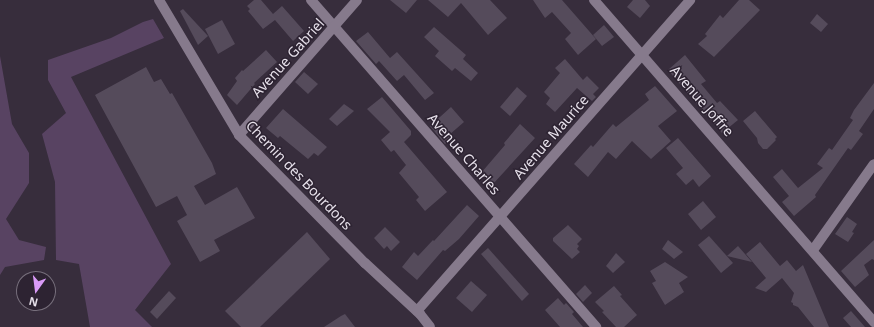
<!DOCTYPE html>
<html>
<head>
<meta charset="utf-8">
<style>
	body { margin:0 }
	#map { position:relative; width:874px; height:327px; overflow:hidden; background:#372d3c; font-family:"Noto Sans",sans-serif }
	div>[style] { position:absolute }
	.green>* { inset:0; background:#584362 }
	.building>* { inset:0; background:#554b5b }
	.minor>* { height:10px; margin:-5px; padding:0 5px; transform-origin:5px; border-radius:5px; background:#867a8c }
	span { translate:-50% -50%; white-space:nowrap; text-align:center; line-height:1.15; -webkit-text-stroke:3px #2d2332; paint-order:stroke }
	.street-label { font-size:14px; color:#e7e1eb }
	.north { position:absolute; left:16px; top:271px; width:40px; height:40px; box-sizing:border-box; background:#2d2332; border:1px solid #776f7c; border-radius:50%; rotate:194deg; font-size:11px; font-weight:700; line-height:16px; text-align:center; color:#e7e1eb }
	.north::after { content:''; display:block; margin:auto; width:14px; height:18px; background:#d99af7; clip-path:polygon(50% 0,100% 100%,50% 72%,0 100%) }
</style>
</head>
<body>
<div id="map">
	<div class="green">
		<div style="clip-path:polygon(153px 19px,164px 38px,71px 77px,171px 264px,135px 310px,152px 327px,90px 327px,79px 264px,56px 260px,55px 182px,42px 134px,66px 113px,48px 80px,48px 60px,111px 38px,143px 22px)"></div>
		<div style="clip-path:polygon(0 56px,12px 124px,29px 153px,29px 183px,6px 219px,19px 240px,46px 247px,44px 260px,5px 267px,0 275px)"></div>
	</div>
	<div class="building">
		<div style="clip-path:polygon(254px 0,261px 0,273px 14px,282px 6px,304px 31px,293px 41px,275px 20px,263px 29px,248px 11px,250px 9px,247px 6px)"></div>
		<div style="clip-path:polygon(390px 0,417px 0,406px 13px)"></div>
		<div style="clip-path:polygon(428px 0,490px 0,507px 18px,488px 35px,461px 3px,448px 17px)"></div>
		<div style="clip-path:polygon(533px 0,562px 0,596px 39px,578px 55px,565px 39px,571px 33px,552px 12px,545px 18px)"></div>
		<div style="clip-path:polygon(633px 0,645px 0,650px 6px,640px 18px,627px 7px)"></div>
		<div style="clip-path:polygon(739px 0,749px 0,760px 10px,714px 57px,698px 44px,707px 36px,705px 34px,720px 15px,723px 18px)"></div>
		<div style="clip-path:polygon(183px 9px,208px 36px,198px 45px,180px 11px)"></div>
		<div style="clip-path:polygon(817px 14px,828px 24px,821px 32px,810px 23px)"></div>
		<div style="clip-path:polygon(222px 20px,235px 44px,218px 54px,205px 29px)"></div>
		<div style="clip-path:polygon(604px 25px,614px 37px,602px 46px,593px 35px)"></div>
		<div style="clip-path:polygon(434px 27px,466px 55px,463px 59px,478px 73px,471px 81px,455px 68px,452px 71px,435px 56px,439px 51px,424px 37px)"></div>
		<div style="clip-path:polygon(368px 32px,390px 58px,397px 52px,434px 93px,425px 100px,404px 75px,397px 81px,379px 61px,376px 64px,356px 41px)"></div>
		<div style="clip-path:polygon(266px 50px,277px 62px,254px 83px,255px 84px,237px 105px,227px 95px,237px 81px,235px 78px,242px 70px,243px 71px)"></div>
		<div style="clip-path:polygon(685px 55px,706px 81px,701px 84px,717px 103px,720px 101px,738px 120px,722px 133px,668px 70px)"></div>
		<div style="clip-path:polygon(565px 59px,583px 80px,587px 76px,599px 88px,593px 94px,596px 97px,592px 101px,577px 88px,555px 112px,546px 104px,550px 98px,544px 92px,560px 73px,555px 68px)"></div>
		<div style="clip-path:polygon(146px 67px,154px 82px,161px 79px,170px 94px,172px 93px,212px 163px,216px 174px,194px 186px,205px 205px,237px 187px,255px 218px,214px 240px,220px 251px,200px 262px,177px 221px,187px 215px,177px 196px,156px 207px,95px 95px)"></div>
		<div style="clip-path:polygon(304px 72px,318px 84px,308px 94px,295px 82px)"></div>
		<div style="clip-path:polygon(874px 83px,874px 109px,859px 131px,863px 134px,851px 150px,848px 148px,815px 195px,816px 197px,794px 216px,782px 202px,789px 196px,773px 177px,782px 169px,798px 188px,823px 168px,817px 164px,829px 148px,832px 150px,853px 120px,850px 118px,854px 110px)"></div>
		<div style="clip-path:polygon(655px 86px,677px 111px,658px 126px,671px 141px,651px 159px,632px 141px,616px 159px,608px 152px,588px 177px,574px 164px,591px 145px,593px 147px,613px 124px,616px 127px,649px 100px,645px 94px)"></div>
		<div style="clip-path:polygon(517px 87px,527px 96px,510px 116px,500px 107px)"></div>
		<div style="clip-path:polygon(382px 97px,411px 131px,411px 135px,404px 142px,447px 192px,425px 211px,416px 200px,419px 197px,399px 173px,406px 165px,394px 150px,391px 152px,381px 140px,390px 132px,367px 109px)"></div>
		<div style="clip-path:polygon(344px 104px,354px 111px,337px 126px,329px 119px)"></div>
		<div style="clip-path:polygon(451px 107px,464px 122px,449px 135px,452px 138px,445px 144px,430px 126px)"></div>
		<div style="clip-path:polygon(283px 109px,327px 147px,318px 156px,314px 153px,308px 159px,280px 136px,278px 138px,266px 128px)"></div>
		<div style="clip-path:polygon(755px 111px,777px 137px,775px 139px,776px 140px,767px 149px,763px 149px,758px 143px,757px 138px,743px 121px)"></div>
		<div style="clip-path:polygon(520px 124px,535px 138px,493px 184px,481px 173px,505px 145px,504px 143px)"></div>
		<div style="clip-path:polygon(678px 138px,711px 176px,699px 187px,693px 179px,686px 185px,676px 174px,683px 168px,666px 148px)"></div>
		<div style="clip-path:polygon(703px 201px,716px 217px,701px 230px,688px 214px)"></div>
		<div style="clip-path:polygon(467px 205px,479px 216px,459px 239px,445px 251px,443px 250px,417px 280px,402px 267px,414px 252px,418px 256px,433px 240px,434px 241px)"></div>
		<div style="clip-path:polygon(847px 217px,857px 224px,852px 232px,854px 233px,848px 242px,835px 234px)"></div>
		<div style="clip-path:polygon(568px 225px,582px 239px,577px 244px,579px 246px,577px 249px,580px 252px,572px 259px,553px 241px,553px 238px)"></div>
		<div style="clip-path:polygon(385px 227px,400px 242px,391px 251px,387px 246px,384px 249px,374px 238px)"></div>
		<div style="clip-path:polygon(307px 232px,330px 259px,260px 327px,241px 327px,225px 311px)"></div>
		<div style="clip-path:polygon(709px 236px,733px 263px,721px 273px,698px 245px)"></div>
		<div style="clip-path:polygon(668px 240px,683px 252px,674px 259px,662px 249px)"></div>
		<div style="clip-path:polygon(874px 240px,874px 260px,872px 259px,864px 265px,869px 275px,855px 287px,841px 271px)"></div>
		<div style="clip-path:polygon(760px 242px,780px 266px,787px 260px,796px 271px,803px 265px,829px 327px,814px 327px,798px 307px,793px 305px,793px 303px,791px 302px,794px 293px,782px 278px,766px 292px,755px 288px,766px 278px,746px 254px)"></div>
		<div style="clip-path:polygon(738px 246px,752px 262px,727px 256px)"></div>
		<div style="clip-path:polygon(488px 248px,529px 294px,522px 301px,481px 254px)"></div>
		<div style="clip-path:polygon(616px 253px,625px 262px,613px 273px,606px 266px)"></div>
		<div style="clip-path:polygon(665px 262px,688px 277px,679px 283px,684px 292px,665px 305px,652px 283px,656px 281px,650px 271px)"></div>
		<div style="clip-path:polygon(471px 281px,487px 295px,472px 312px,456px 298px)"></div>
		<div style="clip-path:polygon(585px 285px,592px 293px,583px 302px,576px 294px)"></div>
		<div style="clip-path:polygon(614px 286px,622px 295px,620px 296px,637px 315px,624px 327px,616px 327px,602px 312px,604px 311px,595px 302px)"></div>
		<div style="clip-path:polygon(169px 291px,176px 298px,157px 319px,150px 312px)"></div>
		<div style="clip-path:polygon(558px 298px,564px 305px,566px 303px,574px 312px,572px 314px,583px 327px,560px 327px,545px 310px)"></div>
		<div style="clip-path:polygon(851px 311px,865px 327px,851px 327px,843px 318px)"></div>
		<div style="clip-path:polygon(345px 314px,355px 327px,324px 327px,341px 316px)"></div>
	</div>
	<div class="minor">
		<div style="left:159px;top:0;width:157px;rotate:59.3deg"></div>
		<div style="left:239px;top:135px;width:180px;rotate:45.5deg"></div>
		<div style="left:365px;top:263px;width:75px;rotate:42.8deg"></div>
		<div style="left:420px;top:314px;width:16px;rotate:52deg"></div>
		<div style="left:311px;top:0;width:434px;rotate:48.9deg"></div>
		<div style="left:594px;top:0;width:427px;rotate:49deg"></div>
		<div style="left:239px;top:135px;width:179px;rotate:-48.8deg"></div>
		<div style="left:813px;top:250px;width:105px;rotate:-54.7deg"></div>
		<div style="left:417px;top:311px;width:414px;rotate:-48.7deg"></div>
	</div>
	<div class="street-label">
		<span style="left:288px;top:58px;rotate:-48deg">Avenue Gabriel</span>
		<span style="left:702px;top:101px;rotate:49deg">Avenue Joffre</span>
		<span style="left:551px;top:137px;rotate:-49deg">Avenue Maurice</span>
		<span style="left:464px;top:154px;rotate:49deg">Avenue Charles</span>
		<span style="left:299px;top:175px;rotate:46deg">Chemin des Bourdons</span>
	</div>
	<div class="north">N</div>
</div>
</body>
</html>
